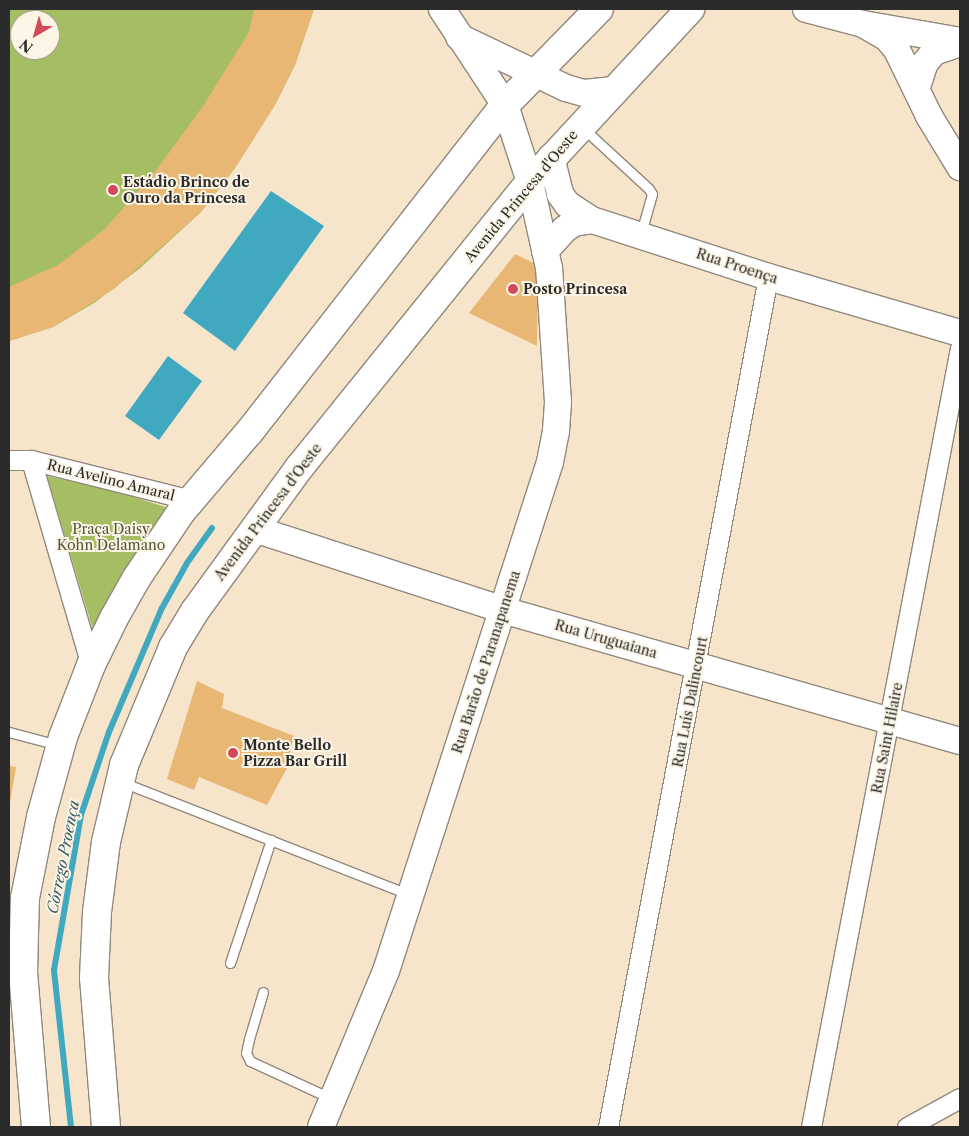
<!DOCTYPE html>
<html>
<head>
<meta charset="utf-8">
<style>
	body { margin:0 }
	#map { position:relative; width:969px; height:1136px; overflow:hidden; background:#f7e5cb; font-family:"Libre Caslon Text",serif }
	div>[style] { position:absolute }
	.green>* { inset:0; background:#a5bd63 }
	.water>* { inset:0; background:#40a9c0 }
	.stream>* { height:6px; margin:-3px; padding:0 3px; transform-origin:3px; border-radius:3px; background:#40a9c0 }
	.building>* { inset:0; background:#e9b774 }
	.roads { filter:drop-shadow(1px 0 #91887b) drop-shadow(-1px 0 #91887b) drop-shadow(0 1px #91887b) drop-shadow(0 -1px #91887b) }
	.lane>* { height:9px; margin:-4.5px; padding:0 4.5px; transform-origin:4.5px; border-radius:4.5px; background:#fff }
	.street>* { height:19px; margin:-9.5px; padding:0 9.5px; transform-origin:9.5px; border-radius:9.5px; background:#fff }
	.secondary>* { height:26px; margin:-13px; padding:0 13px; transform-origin:13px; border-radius:13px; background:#fff }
	.primary>* { height:28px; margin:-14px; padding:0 14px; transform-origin:14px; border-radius:14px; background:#fff }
	.dots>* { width:14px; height:14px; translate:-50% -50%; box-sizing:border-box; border:2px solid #fcf5e5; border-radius:50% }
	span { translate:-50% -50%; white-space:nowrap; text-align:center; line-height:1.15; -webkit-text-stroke:4px #fcf5e5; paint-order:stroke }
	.poi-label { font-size:14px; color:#2b2b2b; font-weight:700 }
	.left { translate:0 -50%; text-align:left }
	.street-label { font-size:14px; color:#2b2b2b }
	.park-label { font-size:14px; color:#50573c }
	.water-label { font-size:15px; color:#335d67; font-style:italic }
	.frame { position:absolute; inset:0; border:10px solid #2b2b2b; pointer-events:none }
	.north { position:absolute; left:10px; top:10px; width:50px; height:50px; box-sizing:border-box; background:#fcf5e5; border:1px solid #a8a49b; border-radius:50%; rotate:218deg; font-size:14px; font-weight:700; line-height:20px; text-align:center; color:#2b2b2b }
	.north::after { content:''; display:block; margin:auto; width:18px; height:22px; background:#d1495b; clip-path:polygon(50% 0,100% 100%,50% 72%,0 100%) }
</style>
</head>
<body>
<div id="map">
	<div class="green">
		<div style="clip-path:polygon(evenodd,9px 9px,314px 9px,295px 65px,275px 105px,235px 168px,201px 212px,139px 269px,94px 303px,53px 327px,9px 341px,9px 9px,20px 20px,50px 20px,50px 50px,20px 50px,20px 20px)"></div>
		<div style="clip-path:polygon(47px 476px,115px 491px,181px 512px,99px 650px)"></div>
	</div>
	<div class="water">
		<div style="clip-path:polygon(271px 191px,324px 226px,235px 351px,183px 313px)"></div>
		<div style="clip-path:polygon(168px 356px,202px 381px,159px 440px,125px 416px)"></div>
	</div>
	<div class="stream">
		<div style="left:71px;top:1127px;width:158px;rotate:-96.2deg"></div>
		<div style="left:54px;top:970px;width:157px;rotate:-80.1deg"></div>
		<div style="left:81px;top:815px;width:88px;rotate:-71.4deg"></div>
		<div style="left:109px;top:732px;width:135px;rotate:-66.9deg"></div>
		<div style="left:162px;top:608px;width:51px;rotate:-60.9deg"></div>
		<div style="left:187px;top:563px;width:43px;rotate:-54.5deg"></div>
	</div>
	<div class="building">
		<div style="clip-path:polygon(254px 9px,314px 9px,295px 65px,275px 105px,235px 168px,201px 212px,114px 289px,53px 327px,9px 341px,9px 287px,58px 265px,105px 229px,158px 168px,205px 103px,249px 32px)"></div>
		<div style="clip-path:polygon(515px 254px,538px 265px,537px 346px,469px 313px)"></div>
		<div style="clip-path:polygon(197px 681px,224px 694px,222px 708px,294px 736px,286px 770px,267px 805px,199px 777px,194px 790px,167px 779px)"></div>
		<div style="clip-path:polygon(9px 766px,16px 767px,10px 803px,9px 803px)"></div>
	</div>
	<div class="roads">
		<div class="lane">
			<div style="left:584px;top:129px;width:88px;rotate:42.7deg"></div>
			<div style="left:649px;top:189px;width:6px;rotate:59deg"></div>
			<div style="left:652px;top:194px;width:41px;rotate:105.8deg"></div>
			<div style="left:9px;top:732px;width:51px;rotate:14.9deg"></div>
			<div style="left:122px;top:782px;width:307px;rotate:21.4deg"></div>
			<div style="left:230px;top:963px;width:130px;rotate:-71.6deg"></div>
			<div style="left:263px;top:992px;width:49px;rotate:106.6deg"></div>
			<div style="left:249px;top:1039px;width:14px;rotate:102deg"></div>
			<div style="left:246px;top:1053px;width:9px;rotate:63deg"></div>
			<div style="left:250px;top:1061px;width:88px;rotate:24.8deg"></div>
		</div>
		<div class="street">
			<div style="left:9px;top:460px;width:22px"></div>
			<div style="left:31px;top:460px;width:165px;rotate:14deg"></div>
			<div style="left:31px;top:460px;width:214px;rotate:73.7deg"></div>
			<div style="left:608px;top:1127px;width:865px;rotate:-79.34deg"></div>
			<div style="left:811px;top:1127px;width:793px;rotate:-79.17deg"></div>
			<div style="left:907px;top:1127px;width:60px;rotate:-28.7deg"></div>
		</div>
		<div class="secondary">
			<div style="left:806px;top:9px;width:59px;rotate:14.7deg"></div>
			<div style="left:863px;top:24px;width:98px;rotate:9.9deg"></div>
			<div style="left:863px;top:24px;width:28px;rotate:30deg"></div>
			<div style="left:887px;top:38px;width:16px;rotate:50deg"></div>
			<div style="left:897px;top:50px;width:73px;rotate:64.1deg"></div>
			<div style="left:929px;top:116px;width:60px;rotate:58.7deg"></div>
			<div style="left:459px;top:37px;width:119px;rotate:25.5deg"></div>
			<div style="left:566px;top:88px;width:19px;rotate:16deg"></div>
			<div style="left:584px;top:93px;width:30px;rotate:-6deg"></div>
			<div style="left:917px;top:87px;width:25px;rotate:-72deg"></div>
			<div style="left:925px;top:63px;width:14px;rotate:-51deg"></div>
			<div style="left:934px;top:52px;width:28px;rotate:-19deg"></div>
			<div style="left:551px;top:157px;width:38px;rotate:76deg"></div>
			<div style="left:560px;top:194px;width:12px;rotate:55deg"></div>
			<div style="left:567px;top:204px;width:30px;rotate:33deg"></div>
			<div style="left:592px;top:220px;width:185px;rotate:17.9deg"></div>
			<div style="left:768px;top:277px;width:200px;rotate:16.3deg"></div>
			<div style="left:545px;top:251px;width:30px;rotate:-48deg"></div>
			<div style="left:565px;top:229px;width:11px;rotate:-34deg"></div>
			<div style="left:574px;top:223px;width:18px;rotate:-9deg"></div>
			<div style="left:254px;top:529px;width:262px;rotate:18deg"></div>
			<div style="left:503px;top:610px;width:475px;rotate:16deg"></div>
			<div style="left:321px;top:1127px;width:169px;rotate:-67.4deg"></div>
			<div style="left:386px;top:971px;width:535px;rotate:-72.14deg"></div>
			<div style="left:550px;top:462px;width:32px;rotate:-79deg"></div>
			<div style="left:556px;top:431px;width:29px;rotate:-86deg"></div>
			<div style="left:558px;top:402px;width:134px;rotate:-93.8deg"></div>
			<div style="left:549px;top:268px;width:88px;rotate:-102.5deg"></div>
			<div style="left:530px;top:182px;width:81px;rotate:-108deg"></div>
			<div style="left:505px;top:105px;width:115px;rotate:-123.3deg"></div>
		</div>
		<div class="primary">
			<div style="left:36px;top:1127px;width:155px;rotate:-94.8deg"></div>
			<div style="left:23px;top:973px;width:75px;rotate:-88.5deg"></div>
			<div style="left:25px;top:898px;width:83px;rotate:-78.8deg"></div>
			<div style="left:41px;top:817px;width:83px;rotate:-74.6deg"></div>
			<div style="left:63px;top:737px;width:77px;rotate:-68.7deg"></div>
			<div style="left:91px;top:665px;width:52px;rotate:-63.9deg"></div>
			<div style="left:114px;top:618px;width:45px;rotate:-60.6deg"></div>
			<div style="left:136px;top:579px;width:81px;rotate:-56.1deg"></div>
			<div style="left:181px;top:512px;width:106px;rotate:-49.6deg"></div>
			<div style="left:250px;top:431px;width:414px;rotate:-52deg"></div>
			<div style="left:505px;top:105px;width:134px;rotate:-45.6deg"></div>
			<div style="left:106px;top:1127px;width:149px;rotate:-94.6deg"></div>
			<div style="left:94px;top:978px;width:66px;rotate:-87.4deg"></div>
			<div style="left:97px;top:912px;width:71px;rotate:-82.7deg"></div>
			<div style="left:106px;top:842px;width:79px;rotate:-76.8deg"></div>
			<div style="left:124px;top:765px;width:128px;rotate:-67.4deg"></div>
			<div style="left:173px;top:647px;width:42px;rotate:-58.6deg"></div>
			<div style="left:195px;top:611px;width:177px;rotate:-54deg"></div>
			<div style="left:299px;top:468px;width:368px;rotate:-51.1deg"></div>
			<div style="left:530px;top:182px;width:236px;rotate:-47.2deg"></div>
		</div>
	</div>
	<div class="dots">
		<div style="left:113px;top:190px;background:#d1495b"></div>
		<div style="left:513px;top:289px;background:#d1495b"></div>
		<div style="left:233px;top:753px;background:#d1495b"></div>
	</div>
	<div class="poi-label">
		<span class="left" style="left:123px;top:190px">Estádio Brinco de<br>Ouro da Princesa</span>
		<span class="left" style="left:523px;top:289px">Posto Princesa</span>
		<span class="left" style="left:243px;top:753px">Monte Bello<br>Pizza Bar Grill</span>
	</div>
	<div class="street-label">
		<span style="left:521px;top:196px;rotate:-50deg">Avenida Princesa d'Oeste</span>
		<span style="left:737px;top:266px;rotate:18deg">Rua Proença</span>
		<span style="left:111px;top:480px;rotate:14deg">Rua Avelino Amaral</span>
		<span style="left:268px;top:512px;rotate:-53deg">Avenida Princesa d'Oeste</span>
		<span style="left:606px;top:639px;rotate:16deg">Rua Uruguaiana</span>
		<span style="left:486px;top:662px;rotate:-72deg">Rua Barão de Paranapanema</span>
		<span style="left:690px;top:702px;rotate:-79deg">Rua Luís Dalincourt</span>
		<span style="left:887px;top:738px;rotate:-79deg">Rua Saint Hilaire</span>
	</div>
	<div class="park-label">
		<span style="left:111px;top:537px">Praça Daisy<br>Kohn Delamano</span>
	</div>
	<div class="water-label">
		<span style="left:63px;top:857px;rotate:-79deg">Córrego Proença</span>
	</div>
	<div class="frame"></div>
	<div class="north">N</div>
</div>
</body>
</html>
